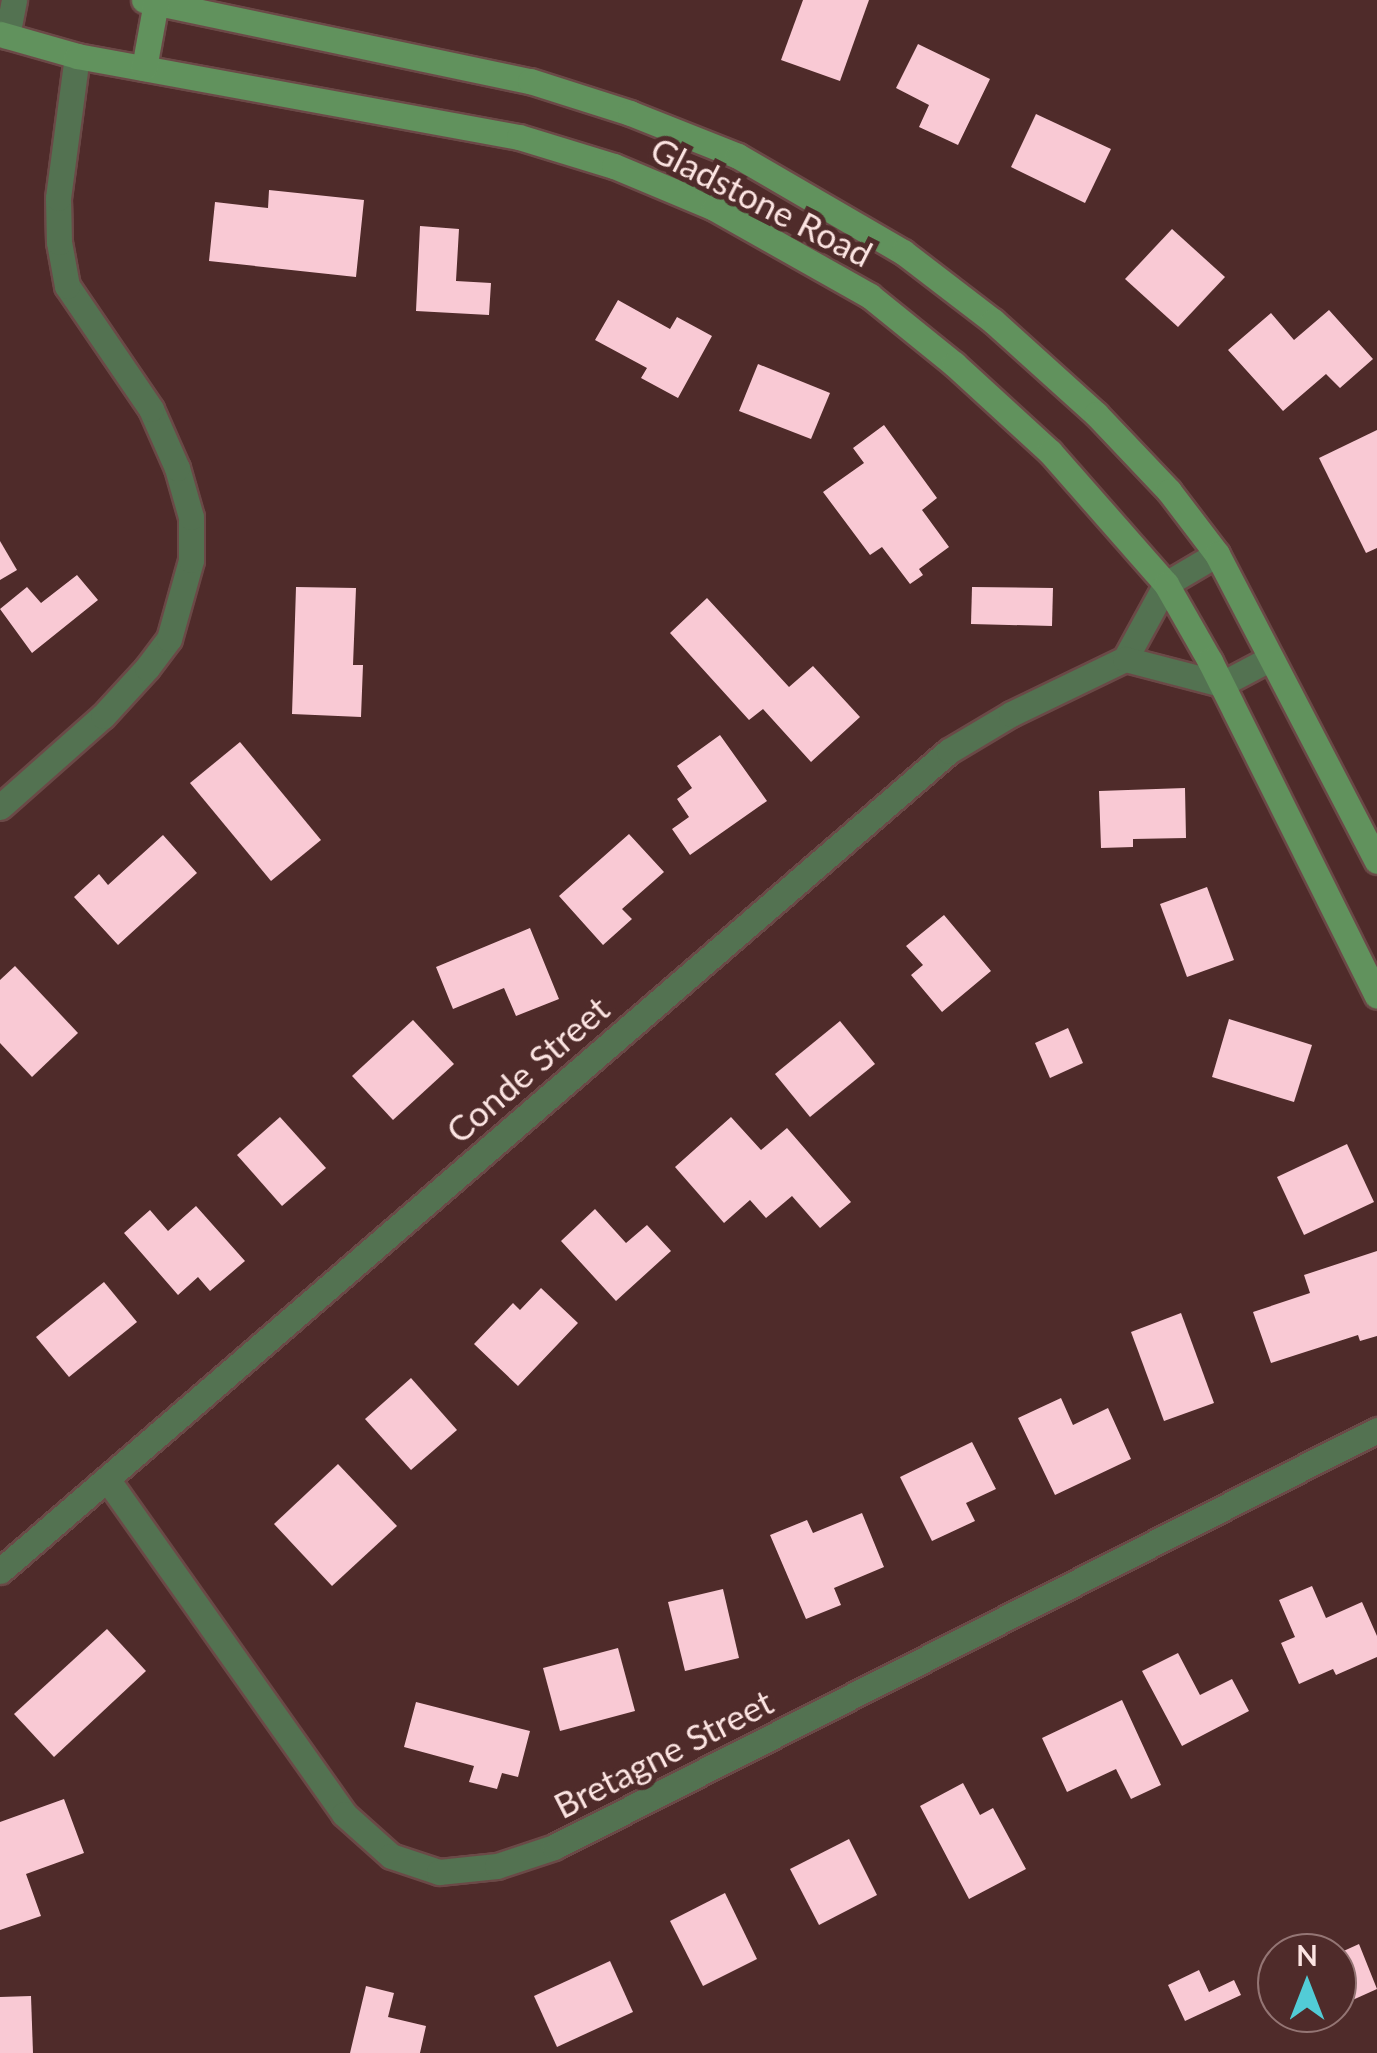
<!DOCTYPE html>
<html>
<head>
<meta charset="utf-8">
<style>
	body { margin:0 }
	#map { position:relative; width:1377px; height:2053px; overflow:hidden; background:#4f2b2a; font-family:Lato,sans-serif }
	div>[style] { position:absolute }
	.building>* { inset:0; background:#f9c9d4 }
	.roads { filter:drop-shadow(2px 0 #6b4947) drop-shadow(-2px 0 #6b4947) drop-shadow(0 2px #6b4947) drop-shadow(0 -2px #6b4947) }
	.street>* { height:25px; margin:-12.5px; padding:0 12.5px; transform-origin:12.5px; border-radius:12.5px; background:#537251 }
	.secondary>* { height:25px; margin:-12.5px; padding:0 12.5px; transform-origin:12.5px; border-radius:12.5px; background:#61925d }
	span { translate:-50% -50%; white-space:nowrap; text-align:center; line-height:1.15; -webkit-text-stroke:10px #4f2b2a; paint-order:stroke }
	.street-label { font-size:35px; color:#fce4e2 }
	.north { position:absolute; left:1257px; top:1933px; width:100px; height:100px; box-sizing:border-box; background:#4f2b2a; border:2px solid #947574; border-radius:50%; rotate:0deg; font-size:28px; font-weight:700; line-height:40px; text-align:center; color:#fce4e2 }
	.north::after { content:''; display:block; margin:auto; width:35px; height:45px; background:#52ccd6; clip-path:polygon(50% 0,100% 100%,50% 72%,0 100%) }
</style>
</head>
<body>
<div id="map">
	<div class="building">
		<div style="clip-path:polygon(803px 0,869px 0,840px 81px,781px 60px)"></div>
		<div style="clip-path:polygon(918px 44px,990px 79px,958px 145px,919px 127px,929px 105px,896px 88px)"></div>
		<div style="clip-path:polygon(1036px 114px,1111px 149px,1085px 203px,1011px 167px)"></div>
		<div style="clip-path:polygon(269px 190px,364px 200px,356px 277px,209px 261px,215px 202px,268px 208px)"></div>
		<div style="clip-path:polygon(420px 226px,459px 229px,456px 281px,491px 283px,489px 315px,416px 311px)"></div>
		<div style="clip-path:polygon(1172px 229px,1225px 277px,1178px 327px,1125px 279px)"></div>
		<div style="clip-path:polygon(618px 300px,670px 329px,677px 317px,712px 336px,678px 398px,641px 378px,647px 368px,595px 340px)"></div>
		<div style="clip-path:polygon(1329px 310px,1373px 359px,1340px 388px,1326px 374px,1283px 411px,1228px 350px,1271px 313px,1294px 340px)"></div>
		<div style="clip-path:polygon(758px 364px,830px 393px,811px 439px,739px 411px)"></div>
		<div style="clip-path:polygon(884px 425px,937px 498px,922px 510px,949px 547px,919px 569px,923px 575px,910px 584px,882px 547px,870px 555px,823px 492px,864px 463px,853px 448px)"></div>
		<div style="clip-path:polygon(1377px 430px,1377px 548px,1366px 553px,1319px 458px)"></div>
		<div style="clip-path:polygon(0 541px,17px 570px,0 580px)"></div>
		<div style="clip-path:polygon(77px 575px,98px 600px,32px 653px,0 609px,27px 587px,41px 603px)"></div>
		<div style="clip-path:polygon(296px 587px,356px 588px,353px 665px,363px 665px,361px 717px,292px 714px)"></div>
		<div style="clip-path:polygon(972px 587px,1053px 588px,1052px 626px,971px 624px)"></div>
		<div style="clip-path:polygon(707px 598px,789px 687px,813px 666px,860px 717px,811px 762px,763px 709px,749px 720px,670px 633px)"></div>
		<div style="clip-path:polygon(720px 735px,767px 801px,690px 855px,672px 829px,689px 817px,677px 799px,692px 788px,677px 766px)"></div>
		<div style="clip-path:polygon(240px 742px,321px 840px,271px 881px,190px 783px)"></div>
		<div style="clip-path:polygon(1185px 788px,1186px 838px,1133px 839px,1133px 847px,1101px 848px,1099px 791px)"></div>
		<div style="clip-path:polygon(629px 834px,664px 872px,622px 909px,632px 919px,603px 945px,559px 896px)"></div>
		<div style="clip-path:polygon(163px 835px,197px 873px,118px 945px,74px 897px,99px 874px,108px 885px)"></div>
		<div style="clip-path:polygon(1207px 887px,1234px 960px,1187px 977px,1160px 904px)"></div>
		<div style="clip-path:polygon(944px 915px,991px 971px,942px 1012px,911px 975px,923px 965px,906px 946px)"></div>
		<div style="clip-path:polygon(530px 928px,559px 999px,516px 1016px,504px 988px,453px 1009px,436px 967px)"></div>
		<div style="clip-path:polygon(15px 966px,78px 1033px,32px 1077px,0 1043px,0 980px)"></div>
		<div style="clip-path:polygon(1229px 1019px,1312px 1045px,1294px 1102px,1212px 1077px)"></div>
		<div style="clip-path:polygon(413px 1020px,454px 1064px,393px 1120px,352px 1076px)"></div>
		<div style="clip-path:polygon(840px 1021px,875px 1064px,810px 1117px,775px 1074px)"></div>
		<div style="clip-path:polygon(1068px 1028px,1083px 1063px,1050px 1078px,1035px 1043px)"></div>
		<div style="clip-path:polygon(280px 1117px,326px 1168px,282px 1206px,237px 1155px)"></div>
		<div style="clip-path:polygon(731px 1117px,761px 1150px,787px 1128px,851px 1202px,820px 1228px,792px 1196px,766px 1218px,750px 1200px,724px 1223px,675px 1167px)"></div>
		<div style="clip-path:polygon(1347px 1144px,1374px 1202px,1304px 1235px,1277px 1177px)"></div>
		<div style="clip-path:polygon(196px 1206px,245px 1261px,210px 1291px,198px 1277px,178px 1295px,124px 1233px,150px 1210px,168px 1231px)"></div>
		<div style="clip-path:polygon(595px 1209px,626px 1243px,647px 1225px,671px 1251px,616px 1301px,561px 1241px)"></div>
		<div style="clip-path:polygon(1377px 1251px,1377px 1336px,1360px 1341px,1358px 1335px,1271px 1363px,1253px 1312px,1310px 1293px,1304px 1275px)"></div>
		<div style="clip-path:polygon(104px 1282px,137px 1322px,69px 1377px,36px 1337px)"></div>
		<div style="clip-path:polygon(541px 1288px,578px 1323px,518px 1386px,474px 1344px,513px 1303px,520px 1310px)"></div>
		<div style="clip-path:polygon(1181px 1313px,1214px 1403px,1164px 1421px,1131px 1332px)"></div>
		<div style="clip-path:polygon(411px 1378px,457px 1430px,411px 1470px,365px 1419px)"></div>
		<div style="clip-path:polygon(1061px 1398px,1073px 1425px,1108px 1408px,1131px 1459px,1055px 1495px,1018px 1418px)"></div>
		<div style="clip-path:polygon(972px 1442px,996px 1489px,966px 1503px,975px 1521px,932px 1541px,900px 1477px)"></div>
		<div style="clip-path:polygon(338px 1464px,397px 1526px,332px 1586px,274px 1524px)"></div>
		<div style="clip-path:polygon(862px 1513px,884px 1567px,834px 1588px,841px 1605px,806px 1619px,770px 1535px,807px 1520px,813px 1533px)"></div>
		<div style="clip-path:polygon(1312px 1586px,1326px 1618px,1362px 1602px,1377px 1636px,1377px 1657px,1336px 1675px,1333px 1669px,1299px 1684px,1281px 1643px,1295px 1637px,1279px 1600px)"></div>
		<div style="clip-path:polygon(723px 1589px,739px 1658px,685px 1671px,668px 1602px)"></div>
		<div style="clip-path:polygon(107px 1629px,146px 1671px,54px 1757px,14px 1714px)"></div>
		<div style="clip-path:polygon(618px 1648px,635px 1711px,560px 1731px,543px 1668px)"></div>
		<div style="clip-path:polygon(1178px 1653px,1200px 1695px,1232px 1679px,1249px 1711px,1182px 1746px,1142px 1671px)"></div>
		<div style="clip-path:polygon(1122px 1700px,1161px 1785px,1131px 1799px,1116px 1769px,1067px 1792px,1042px 1738px)"></div>
		<div style="clip-path:polygon(416px 1702px,530px 1731px,518px 1777px,502px 1773px,497px 1789px,469px 1782px,474px 1766px,404px 1747px)"></div>
		<div style="clip-path:polygon(963px 1783px,980px 1815px,993px 1808px,1026px 1869px,969px 1899px,920px 1806px)"></div>
		<div style="clip-path:polygon(64px 1799px,84px 1853px,26px 1874px,41px 1916px,0 1930px,0 1822px)"></div>
		<div style="clip-path:polygon(849px 1839px,877px 1895px,819px 1925px,790px 1869px)"></div>
		<div style="clip-path:polygon(725px 1893px,757px 1959px,703px 1986px,670px 1921px)"></div>
		<div style="clip-path:polygon(1359px 1944px,1377px 1989px,1337px 2007px,1337px 1954px)"></div>
		<div style="clip-path:polygon(610px 1961px,633px 2012px,557px 2047px,534px 1996px)"></div>
		<div style="clip-path:polygon(1199px 1970px,1209px 1992px,1234px 1980px,1241px 1995px,1185px 2021px,1168px 1985px)"></div>
		<div style="clip-path:polygon(366px 1986px,394px 1993px,388px 2017px,426px 2026px,420px 2053px,350px 2053px)"></div>
		<div style="clip-path:polygon(31px 1996px,33px 2053px,0 2053px,0 1997px)"></div>
	</div>
	<div class="roads">
		<div class="street">
			<div style="left:7px;top:36px;width:37px;rotate:-79deg"></div>
			<div style="left:1125px;top:659px;width:85px;rotate:-61.3deg"></div>
			<div style="left:1166px;top:584px;width:59px;rotate:-30.5deg"></div>
			<div style="left:0;top:807px;width:137px;rotate:-41.5deg"></div>
			<div style="left:103px;top:716px;width:65px;rotate:-47.5deg"></div>
			<div style="left:147px;top:668px;width:36px;rotate:-53deg"></div>
			<div style="left:169px;top:639px;width:82px;rotate:-74.4deg"></div>
			<div style="left:191px;top:560px;width:43px;rotate:-90deg"></div>
			<div style="left:191px;top:517px;width:51px;rotate:-105.9deg"></div>
			<div style="left:177px;top:468px;width:64px;rotate:-113.8deg"></div>
			<div style="left:151px;top:409px;width:149px;rotate:-124.3deg"></div>
			<div style="left:67px;top:286px;width:45px;rotate:-100.3deg"></div>
			<div style="left:59px;top:242px;width:44px;rotate:-91.3deg"></div>
			<div style="left:58px;top:198px;width:143px;rotate:-82.4deg"></div>
			<div style="left:107px;top:1479px;width:410px;rotate:54.7deg"></div>
			<div style="left:344px;top:1814px;width:63px;rotate:41.8deg"></div>
			<div style="left:391px;top:1856px;width:51px;rotate:18.4deg"></div>
			<div style="left:439px;top:1872px;width:58px;rotate:-5.9deg"></div>
			<div style="left:497px;top:1866px;width:60px;rotate:-18.4deg"></div>
			<div style="left:554px;top:1847px;width:923px;rotate:-26.87deg"></div>
			<div style="left:0;top:1571px;width:1254px;rotate:-40.83deg"></div>
			<div style="left:949px;top:751px;width:72px;rotate:-30.8deg"></div>
			<div style="left:1011px;top:714px;width:127px;rotate:-25.8deg"></div>
			<div style="left:1125px;top:659px;width:100px;rotate:14.5deg"></div>
			<div style="left:1222px;top:684px;width:55px;rotate:-28deg"></div>
		</div>
		<div class="secondary">
			<div style="left:144px;top:0;width:394px;rotate:11.9deg"></div>
			<div style="left:530px;top:81px;width:105px;rotate:17.7deg"></div>
			<div style="left:630px;top:113px;width:116px;rotate:21.7deg"></div>
			<div style="left:738px;top:156px;width:191px;rotate:30.2deg"></div>
			<div style="left:903px;top:252px;width:113px;rotate:37.5deg"></div>
			<div style="left:993px;top:321px;width:139px;rotate:42.1deg"></div>
			<div style="left:1096px;top:414px;width:106px;rotate:46.5deg"></div>
			<div style="left:1169px;top:491px;width:79px;rotate:52.7deg"></div>
			<div style="left:1217px;top:554px;width:346px;rotate:62.5deg"></div>
			<div style="left:0;top:34px;width:80px;rotate:15.9deg"></div>
			<div style="left:77px;top:56px;width:449px;rotate:10.4deg"></div>
			<div style="left:519px;top:137px;width:99px;rotate:17deg"></div>
			<div style="left:614px;top:166px;width:108px;rotate:22.8deg"></div>
			<div style="left:714px;top:208px;width:179px;rotate:29.4deg"></div>
			<div style="left:870px;top:296px;width:108px;rotate:39deg"></div>
			<div style="left:954px;top:364px;width:130px;rotate:42.5deg"></div>
			<div style="left:1050px;top:452px;width:176px;rotate:48.7deg"></div>
			<div style="left:1166px;top:584px;width:89px;rotate:60.3deg"></div>
			<div style="left:1210px;top:661px;width:374px;rotate:63.5deg"></div>
			<div style="left:144px;top:68px;width:67px;rotate:-79.7deg"></div>
		</div>
	</div>
	<div class="street-label">
		<span style="left:762px;top:201px;rotate:27deg">Gladstone Road</span>
		<span style="left:527px;top:1069px;rotate:-41deg">Conde Street</span>
		<span style="left:663px;top:1753px;rotate:-27deg">Bretagne Street</span>
	</div>
	<div class="north">N</div>
</div>
</body>
</html>
